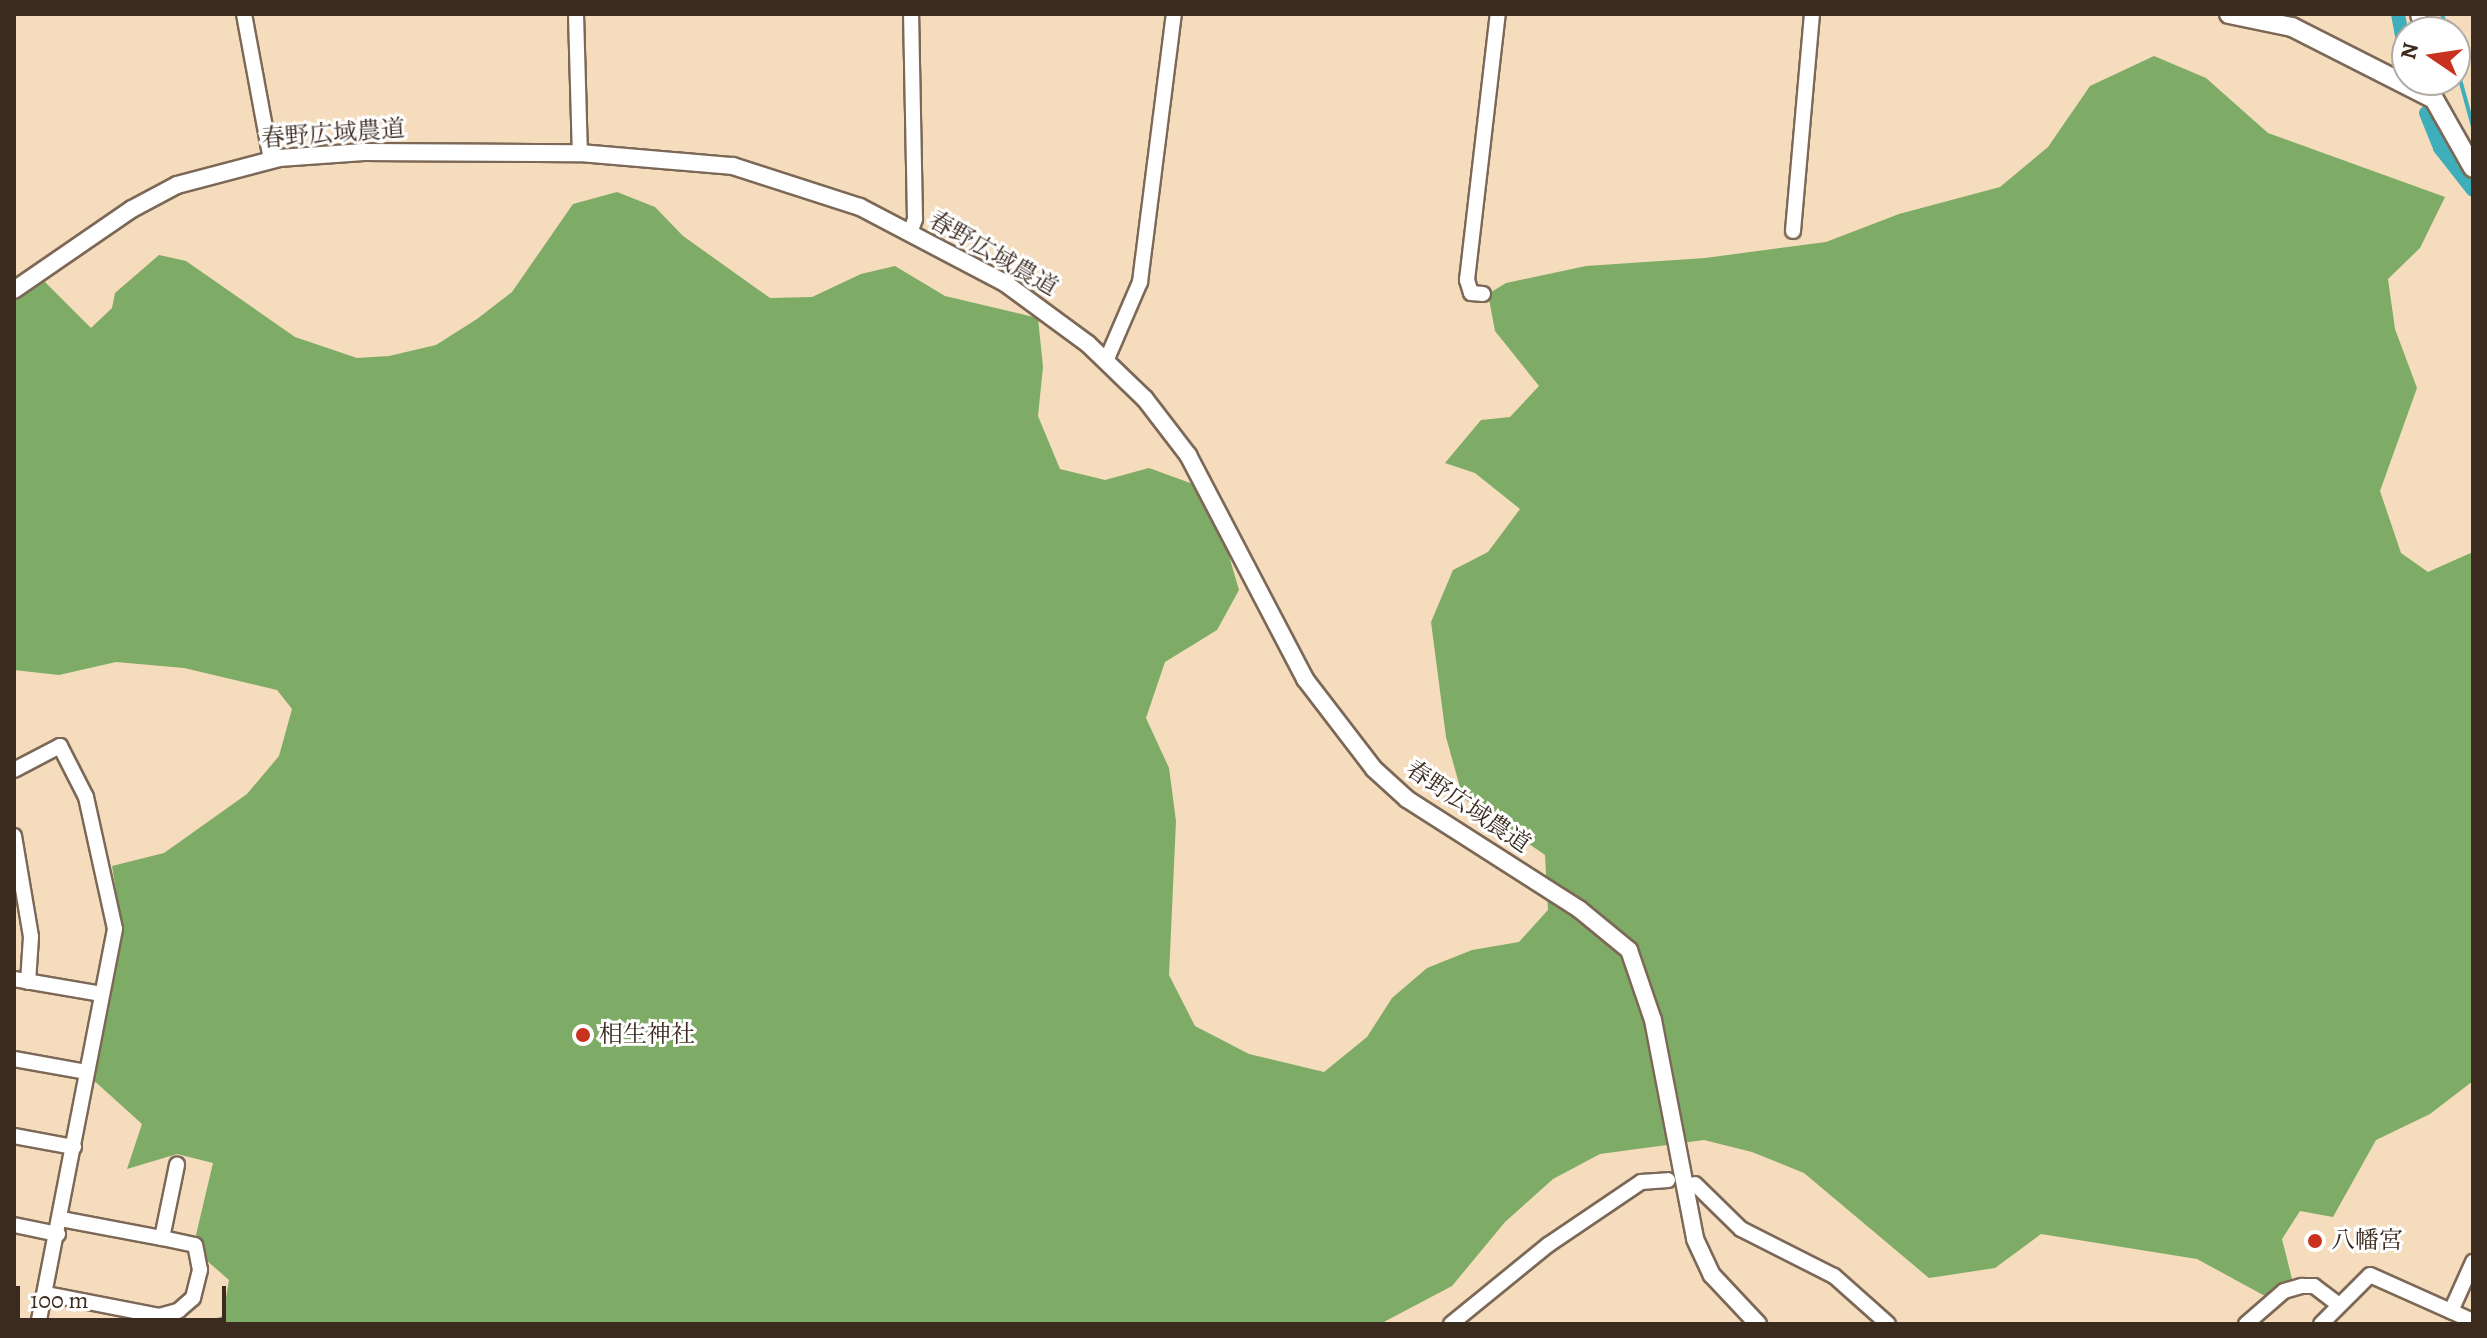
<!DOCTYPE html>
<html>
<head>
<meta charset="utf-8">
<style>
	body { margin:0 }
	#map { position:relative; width:2487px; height:1338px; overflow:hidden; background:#f4dcbd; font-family:Alegreya,"Noto Serif JP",serif }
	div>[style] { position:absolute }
	.forest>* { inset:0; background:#7eab65 }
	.stream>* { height:4px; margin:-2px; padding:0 2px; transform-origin:2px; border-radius:2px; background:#3eaeba }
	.canal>* { height:14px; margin:-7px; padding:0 7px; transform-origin:7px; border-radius:7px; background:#3eaeba }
	.roads { filter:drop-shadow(2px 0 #7c6856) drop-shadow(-2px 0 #7c6856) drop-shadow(0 2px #7c6856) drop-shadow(0 -2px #7c6856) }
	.minor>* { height:14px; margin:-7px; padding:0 7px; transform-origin:7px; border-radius:7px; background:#fff }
	.tertiary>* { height:16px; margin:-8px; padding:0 8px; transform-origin:8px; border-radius:8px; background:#fff }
	.secondary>* { height:18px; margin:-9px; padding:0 9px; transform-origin:9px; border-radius:9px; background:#fff }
	.dots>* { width:22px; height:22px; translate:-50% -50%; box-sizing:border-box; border:4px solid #fff; border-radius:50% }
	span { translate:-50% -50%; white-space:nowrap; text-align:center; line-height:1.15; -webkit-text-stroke:6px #fff; paint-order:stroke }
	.street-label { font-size:24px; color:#3b2a1e }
	.poi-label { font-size:24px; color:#3b2a1e }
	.left { translate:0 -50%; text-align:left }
	.frame { position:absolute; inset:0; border:16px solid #3b2a1e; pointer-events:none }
	.north { position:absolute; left:2391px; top:16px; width:80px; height:80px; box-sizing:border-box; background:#fff; border:2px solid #b1aaa5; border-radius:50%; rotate:283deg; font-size:22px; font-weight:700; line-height:32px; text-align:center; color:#3b2a1e }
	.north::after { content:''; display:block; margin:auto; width:28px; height:36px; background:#c8321e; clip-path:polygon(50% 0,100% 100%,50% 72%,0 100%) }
	.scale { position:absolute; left:16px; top:1286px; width:210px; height:36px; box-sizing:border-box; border:4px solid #3b2a1e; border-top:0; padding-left:10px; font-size:24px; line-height:28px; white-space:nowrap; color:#3b2a1e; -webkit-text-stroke:6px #fff; paint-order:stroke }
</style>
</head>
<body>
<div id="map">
	<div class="forest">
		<div style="clip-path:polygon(2154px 56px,2206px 78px,2268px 133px,2445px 197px,2420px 248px,2388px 279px,2395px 329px,2417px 388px,2380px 491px,2401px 553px,2428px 572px,2473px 552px,2473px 1081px,2430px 1114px,2376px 1140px,2333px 1217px,2300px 1211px,2282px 1239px,2292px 1279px,2265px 1296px,2197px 1259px,2041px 1234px,1995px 1268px,1929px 1278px,1804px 1173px,1752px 1152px,1704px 1140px,1600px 1154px,1553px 1179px,1505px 1222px,1452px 1286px,1380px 1324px,198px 1324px,223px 1316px,229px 1280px,205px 1259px,196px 1235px,213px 1163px,177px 1154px,127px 1169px,142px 1124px,90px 1077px,122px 928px,112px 866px,164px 853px,247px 794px,279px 756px,292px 709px,277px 690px,184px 668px,116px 662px,59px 675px,14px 670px,14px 297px,42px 279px,91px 328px,112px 308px,115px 293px,159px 255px,186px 261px,295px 337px,357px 358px,389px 356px,436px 345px,477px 319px,512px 292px,573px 204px,617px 192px,655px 207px,683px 236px,770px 298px,812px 297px,861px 274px,895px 266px,945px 296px,1038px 318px,1043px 367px,1038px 416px,1060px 469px,1105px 480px,1149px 468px,1193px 484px,1219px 522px,1239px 590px,1217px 630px,1165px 662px,1146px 718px,1169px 768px,1176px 821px,1169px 975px,1195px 1026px,1249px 1054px,1324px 1072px,1367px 1037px,1392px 998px,1427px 968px,1472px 950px,1519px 942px,1548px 910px,1545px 855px,1463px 798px,1446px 737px,1431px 622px,1453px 570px,1488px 552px,1520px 509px,1475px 473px,1445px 463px,1481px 420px,1510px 417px,1539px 386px,1495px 331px,1488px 294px,1506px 283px,1586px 266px,1705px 258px,1826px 242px,1899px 214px,2000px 187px,2048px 147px,2090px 86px)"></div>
	</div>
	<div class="stream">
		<div style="left:2442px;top:14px;width:19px;rotate:74deg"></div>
		<div style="left:2455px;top:61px;width:68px;rotate:74.7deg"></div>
	</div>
	<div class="canal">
		<div style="left:2398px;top:14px;width:50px;rotate:79.6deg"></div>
		<div style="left:2426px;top:113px;width:38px;rotate:68deg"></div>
		<div style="left:2440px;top:148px;width:53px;rotate:51.8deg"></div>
	</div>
	<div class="roads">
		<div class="minor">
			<div style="left:244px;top:14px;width:148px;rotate:79.5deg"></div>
			<div style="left:576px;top:14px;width:139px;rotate:88.4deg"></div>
			<div style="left:2418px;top:14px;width:4px;rotate:76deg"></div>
			<div style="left:1793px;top:231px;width:218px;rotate:-85deg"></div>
			<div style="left:910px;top:233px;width:15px;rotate:-70deg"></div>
			<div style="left:915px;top:219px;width:205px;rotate:-91.1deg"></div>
			<div style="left:1483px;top:294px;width:12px;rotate:-175deg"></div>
			<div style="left:1471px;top:293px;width:14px;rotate:-107deg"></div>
			<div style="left:1467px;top:280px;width:268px;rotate:-83.4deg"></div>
			<div style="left:1106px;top:361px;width:86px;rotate:-66.7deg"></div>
			<div style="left:1140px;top:282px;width:270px;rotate:-82.8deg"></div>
			<div style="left:14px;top:770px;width:52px;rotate:-27.6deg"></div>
			<div style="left:60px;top:746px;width:57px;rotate:63deg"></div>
			<div style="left:86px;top:797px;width:135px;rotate:77.6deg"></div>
			<div style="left:115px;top:929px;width:402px;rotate:101deg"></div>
			<div style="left:14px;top:836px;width:102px;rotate:80.4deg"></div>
			<div style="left:31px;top:937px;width:45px;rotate:93.8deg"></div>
			<div style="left:14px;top:979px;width:89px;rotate:9.7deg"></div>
			<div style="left:14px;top:1059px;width:73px;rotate:10.2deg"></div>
			<div style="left:14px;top:1136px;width:61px;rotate:10.4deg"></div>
			<div style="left:1695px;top:1184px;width:64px;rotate:44.4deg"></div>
			<div style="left:1741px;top:1229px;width:104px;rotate:26.8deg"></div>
			<div style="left:1834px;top:1276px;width:72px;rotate:41.6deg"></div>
			<div style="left:61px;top:1219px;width:103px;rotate:10.7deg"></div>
			<div style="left:162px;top:1238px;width:75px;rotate:-78.4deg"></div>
			<div style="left:14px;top:1225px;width:45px;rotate:11.6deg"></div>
			<div style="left:47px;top:1294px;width:114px;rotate:11.1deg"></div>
			<div style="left:159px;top:1316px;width:20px;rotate:-15deg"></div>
			<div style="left:178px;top:1311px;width:20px;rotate:-41deg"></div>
			<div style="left:193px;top:1298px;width:29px;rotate:-76deg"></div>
			<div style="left:200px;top:1270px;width:25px;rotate:-101deg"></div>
			<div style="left:195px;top:1245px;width:34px;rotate:-168deg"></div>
			<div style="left:2451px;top:1311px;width:54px;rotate:-65.8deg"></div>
			<div style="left:1451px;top:1324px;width:125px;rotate:-39.2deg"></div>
			<div style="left:1548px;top:1245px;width:112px;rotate:-34.1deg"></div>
			<div style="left:1641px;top:1182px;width:27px;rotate:-4deg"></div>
			<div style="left:2246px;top:1324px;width:50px;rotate:-41deg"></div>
			<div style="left:2284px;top:1291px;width:19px;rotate:-16deg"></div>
			<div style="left:2302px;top:1286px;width:12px"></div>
			<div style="left:2314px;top:1286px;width:30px;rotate:37deg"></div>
			<div style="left:2321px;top:1324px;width:69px;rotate:-45deg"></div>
			<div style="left:2370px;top:1275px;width:113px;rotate:24.1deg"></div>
		</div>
		<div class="tertiary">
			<div style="left:14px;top:290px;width:143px;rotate:-34.5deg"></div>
			<div style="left:132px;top:209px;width:51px;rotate:-28.1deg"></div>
			<div style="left:177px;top:185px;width:106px;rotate:-14.8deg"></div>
			<div style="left:279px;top:158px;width:85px;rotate:-4deg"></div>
			<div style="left:364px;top:152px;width:216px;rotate:0.3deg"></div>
			<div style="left:580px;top:153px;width:154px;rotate:4.9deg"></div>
			<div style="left:733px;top:166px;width:133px;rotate:17.9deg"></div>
			<div style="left:860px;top:207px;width:164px;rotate:27.7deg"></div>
			<div style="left:1005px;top:283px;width:103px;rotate:36.3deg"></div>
			<div style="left:1088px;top:344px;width:79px;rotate:44deg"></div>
			<div style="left:1145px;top:399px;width:71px;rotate:52.5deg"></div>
			<div style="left:1188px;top:455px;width:253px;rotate:62.4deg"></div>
			<div style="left:1305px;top:679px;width:113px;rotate:52.5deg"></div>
			<div style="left:1374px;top:769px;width:45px;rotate:42.3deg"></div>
			<div style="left:1407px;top:799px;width:204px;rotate:32.6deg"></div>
			<div style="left:1579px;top:909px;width:65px;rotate:39.4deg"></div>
			<div style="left:1629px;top:950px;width:74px;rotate:71.1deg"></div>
			<div style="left:1653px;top:1020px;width:223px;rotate:79.1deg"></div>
			<div style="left:1695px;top:1239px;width:40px;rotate:65deg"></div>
			<div style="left:1712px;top:1275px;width:67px;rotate:46.8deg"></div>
		</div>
		<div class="secondary">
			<div style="left:2229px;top:14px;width:64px;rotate:11.7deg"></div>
			<div style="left:2292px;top:27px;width:159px;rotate:26.9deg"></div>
			<div style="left:2434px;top:99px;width:79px;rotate:60.5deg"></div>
		</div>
	</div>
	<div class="dots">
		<div style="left:583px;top:1035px;background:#c8321e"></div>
		<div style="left:2315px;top:1241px;background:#c8321e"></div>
	</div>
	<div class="street-label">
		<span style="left:333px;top:134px;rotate:-4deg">春野広域農道</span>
		<span style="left:993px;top:254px;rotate:30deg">春野広域農道</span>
		<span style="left:1468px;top:807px;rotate:34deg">春野広域農道</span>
	</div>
	<div class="poi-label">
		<span class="left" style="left:599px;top:1035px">相生神社</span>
		<span class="left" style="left:2331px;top:1241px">八幡宮</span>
	</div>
	<div class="frame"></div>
	<div class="north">N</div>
	<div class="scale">100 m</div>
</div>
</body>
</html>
